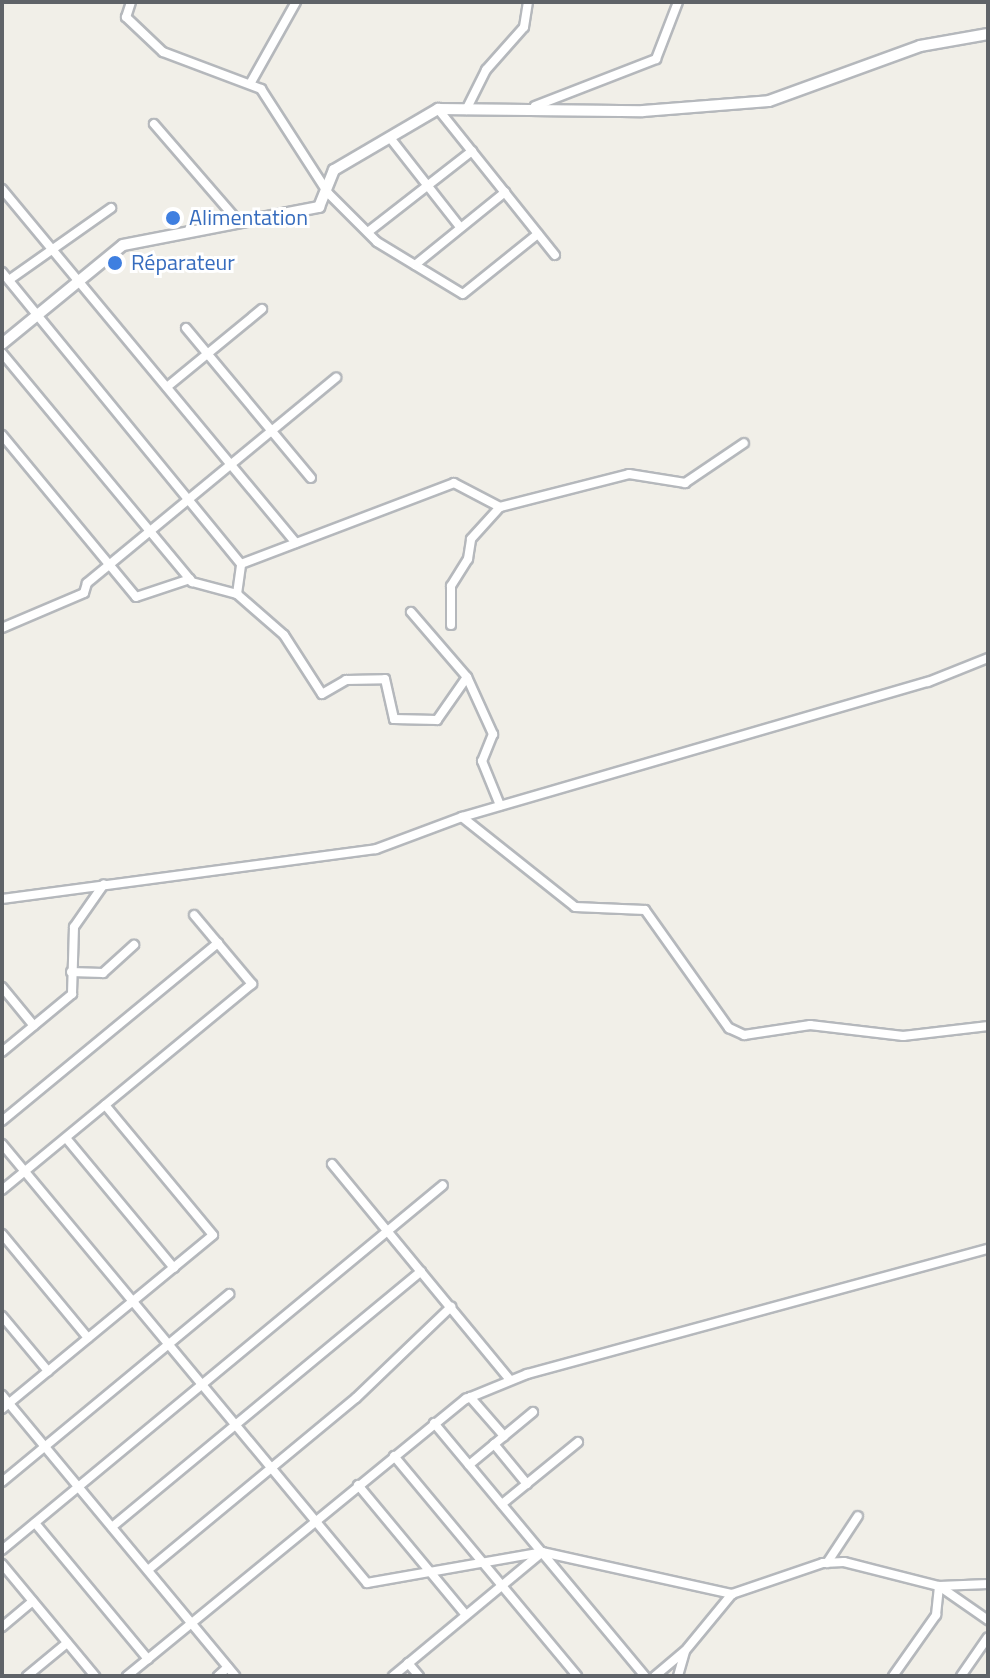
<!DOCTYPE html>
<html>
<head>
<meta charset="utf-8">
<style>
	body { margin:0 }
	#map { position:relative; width:990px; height:1678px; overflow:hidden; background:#f1efe8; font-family:"Titillium Web",sans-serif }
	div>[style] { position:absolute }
	.roads { filter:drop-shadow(2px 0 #b5b8bc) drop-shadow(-2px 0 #b5b8bc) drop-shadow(0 2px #b5b8bc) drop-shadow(0 -2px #b5b8bc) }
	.minor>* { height:8px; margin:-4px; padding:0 4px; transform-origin:4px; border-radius:4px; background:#fff }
	.tertiary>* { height:10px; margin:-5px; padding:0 5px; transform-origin:5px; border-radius:5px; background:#fff }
	.dots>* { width:22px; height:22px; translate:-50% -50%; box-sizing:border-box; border:4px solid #fff; border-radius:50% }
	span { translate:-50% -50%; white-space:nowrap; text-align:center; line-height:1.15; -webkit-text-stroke:6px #fff; paint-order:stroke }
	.shop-label { font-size:22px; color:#366cbe }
	.left { translate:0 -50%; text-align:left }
	.frame { position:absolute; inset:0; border:4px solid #5f6368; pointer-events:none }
</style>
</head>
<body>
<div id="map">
	<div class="roads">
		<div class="minor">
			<div style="left:131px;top:2px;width:16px;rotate:108deg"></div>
			<div style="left:126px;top:17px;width:51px;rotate:43.4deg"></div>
			<div style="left:163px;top:52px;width:105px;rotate:20.7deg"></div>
			<div style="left:261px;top:89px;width:124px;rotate:57.2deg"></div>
			<div style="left:328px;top:193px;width:69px;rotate:45deg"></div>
			<div style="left:377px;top:242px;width:100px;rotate:31.2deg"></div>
			<div style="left:463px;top:294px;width:96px;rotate:-38.7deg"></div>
			<div style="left:250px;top:84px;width:94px;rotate:-60.7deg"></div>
			<div style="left:535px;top:106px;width:130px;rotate:-21.2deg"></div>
			<div style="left:656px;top:59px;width:61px;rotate:-68.9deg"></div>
			<div style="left:438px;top:109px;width:187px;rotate:51.3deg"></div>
			<div style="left:466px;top:110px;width:45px;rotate:-63.4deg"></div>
			<div style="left:486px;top:70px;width:57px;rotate:-48.5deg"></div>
			<div style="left:524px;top:27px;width:25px;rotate:-81deg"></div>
			<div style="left:154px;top:124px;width:130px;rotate:49.1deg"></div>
			<div style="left:391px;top:139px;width:112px;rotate:51.9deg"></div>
			<div style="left:2px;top:189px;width:460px;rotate:50.3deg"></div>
			<div style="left:368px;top:232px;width:132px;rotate:-37.9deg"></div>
			<div style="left:415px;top:265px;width:116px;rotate:-39deg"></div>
			<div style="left:2px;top:272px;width:377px;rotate:50.7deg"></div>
			<div style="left:9px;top:280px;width:125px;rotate:-35.2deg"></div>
			<div style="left:186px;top:328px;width:195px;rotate:50.2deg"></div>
			<div style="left:2px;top:353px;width:298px;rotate:50.3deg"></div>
			<div style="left:192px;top:582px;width:47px;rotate:14.9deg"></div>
			<div style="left:237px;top:594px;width:30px;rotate:-82deg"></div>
			<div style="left:241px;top:564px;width:228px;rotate:-20.8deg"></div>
			<div style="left:454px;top:483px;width:52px;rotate:27.6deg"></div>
			<div style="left:500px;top:507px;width:133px;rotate:-14.3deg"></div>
			<div style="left:629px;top:474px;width:57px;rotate:9.1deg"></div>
			<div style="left:685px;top:483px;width:71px;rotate:-34.1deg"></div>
			<div style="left:167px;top:387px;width:123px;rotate:-39.4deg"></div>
			<div style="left:2px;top:435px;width:210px;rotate:50.4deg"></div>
			<div style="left:136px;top:597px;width:57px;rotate:-18.4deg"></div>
			<div style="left:237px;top:594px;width:62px;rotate:41.1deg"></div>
			<div style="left:284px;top:635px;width:70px;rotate:57.2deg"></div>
			<div style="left:322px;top:694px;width:28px;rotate:-30deg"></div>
			<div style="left:346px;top:680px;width:39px;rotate:-1deg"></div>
			<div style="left:385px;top:679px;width:41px;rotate:77.3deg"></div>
			<div style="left:394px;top:719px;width:43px;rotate:1.3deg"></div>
			<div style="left:437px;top:720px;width:52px;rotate:-55.1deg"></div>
			<div style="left:411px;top:612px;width:86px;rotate:49.3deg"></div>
			<div style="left:467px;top:677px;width:63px;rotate:65.5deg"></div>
			<div style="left:493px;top:734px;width:29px;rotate:112deg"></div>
			<div style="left:482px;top:761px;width:48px;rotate:67.8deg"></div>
			<div style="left:451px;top:625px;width:39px;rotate:-90deg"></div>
			<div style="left:451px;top:586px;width:32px;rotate:-58deg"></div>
			<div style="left:468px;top:559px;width:20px;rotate:-81deg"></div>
			<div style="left:471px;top:539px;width:43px;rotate:-47.8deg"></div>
			<div style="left:2px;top:628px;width:89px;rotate:-23.1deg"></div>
			<div style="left:84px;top:593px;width:10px;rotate:-73deg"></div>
			<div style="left:87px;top:583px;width:323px;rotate:-39.5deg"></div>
			<div style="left:462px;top:817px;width:144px;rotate:38.5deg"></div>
			<div style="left:575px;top:907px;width:70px;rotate:2.5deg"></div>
			<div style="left:645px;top:910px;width:145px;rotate:54.6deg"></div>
			<div style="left:729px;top:1028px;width:17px;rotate:25deg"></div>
			<div style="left:744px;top:1035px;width:67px;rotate:-8.6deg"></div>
			<div style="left:810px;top:1025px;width:94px;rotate:6.7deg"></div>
			<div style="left:903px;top:1036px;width:86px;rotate:-6.7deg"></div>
			<div style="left:2px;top:899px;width:377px;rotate:-7.6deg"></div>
			<div style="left:376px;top:849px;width:92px;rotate:-20.4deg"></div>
			<div style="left:462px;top:817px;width:485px;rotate:-16.2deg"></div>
			<div style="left:928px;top:682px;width:65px;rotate:-21.8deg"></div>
			<div style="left:71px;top:972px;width:32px;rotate:2deg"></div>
			<div style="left:103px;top:973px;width:42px;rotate:-42.1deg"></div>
			<div style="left:2px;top:987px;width:50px;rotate:50.6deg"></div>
			<div style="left:2px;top:1052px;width:91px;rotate:-39.6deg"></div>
			<div style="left:72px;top:994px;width:67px;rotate:-88.3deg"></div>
			<div style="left:74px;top:927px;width:52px;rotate:-55.1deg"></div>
			<div style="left:2px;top:1121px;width:280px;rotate:-39.5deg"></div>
			<div style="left:66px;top:1138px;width:169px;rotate:50.3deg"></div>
			<div style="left:2px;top:1144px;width:571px;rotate:50.26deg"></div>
			<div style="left:367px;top:1583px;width:178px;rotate:-10deg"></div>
			<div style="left:542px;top:1552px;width:195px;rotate:12.5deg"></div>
			<div style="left:732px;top:1594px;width:96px;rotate:-18.8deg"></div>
			<div style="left:823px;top:1563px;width:21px;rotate:-3deg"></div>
			<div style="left:844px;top:1562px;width:98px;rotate:14.2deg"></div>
			<div style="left:939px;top:1586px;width:49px;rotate:-2.3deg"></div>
			<div style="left:332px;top:1164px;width:280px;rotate:50.5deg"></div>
			<div style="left:2px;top:1190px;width:324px;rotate:-39.5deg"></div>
			<div style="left:252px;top:984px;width:90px;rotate:-130deg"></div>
			<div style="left:2px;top:1234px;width:135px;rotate:50.4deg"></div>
			<div style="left:2px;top:1316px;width:72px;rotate:50.1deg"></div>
			<div style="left:2px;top:1395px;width:365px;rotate:50.3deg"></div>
			<div style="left:470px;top:1397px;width:52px;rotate:48.9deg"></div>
			<div style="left:2px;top:1409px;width:273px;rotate:-39.5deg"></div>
			<div style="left:213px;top:1235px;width:169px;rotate:-129.7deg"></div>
			<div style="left:434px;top:1423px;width:329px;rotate:50.2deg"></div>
			<div style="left:494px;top:1444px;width:52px;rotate:50.5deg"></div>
			<div style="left:394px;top:1456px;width:286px;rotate:50.2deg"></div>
			<div style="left:469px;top:1465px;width:83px;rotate:-39.6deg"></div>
			<div style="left:2px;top:1482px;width:295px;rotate:-39.6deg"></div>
			<div style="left:358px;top:1485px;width:169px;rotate:50.3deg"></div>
			<div style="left:502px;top:1504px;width:98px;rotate:-39.2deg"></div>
			<div style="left:35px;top:1523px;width:177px;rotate:50.3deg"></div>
			<div style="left:112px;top:1527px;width:401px;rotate:-39.6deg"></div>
			<div style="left:2px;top:1550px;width:572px;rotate:-39.61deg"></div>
			<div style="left:827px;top:1563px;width:56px;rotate:-56.6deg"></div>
			<div style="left:2px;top:1564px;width:146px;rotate:50.3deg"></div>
			<div style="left:148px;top:1570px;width:270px;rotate:-39.6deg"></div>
			<div style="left:356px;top:1398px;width:132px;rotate:-43.8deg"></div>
			<div style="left:2px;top:1627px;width:40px;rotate:-40deg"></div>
			<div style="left:408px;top:1663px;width:17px;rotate:50deg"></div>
			<div style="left:27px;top:1676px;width:52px;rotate:-39.5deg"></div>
			<div style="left:127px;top:1676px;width:438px;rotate:-39.3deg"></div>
			<div style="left:466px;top:1399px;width:66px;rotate:-22.3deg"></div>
			<div style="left:527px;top:1374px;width:478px;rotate:-15.2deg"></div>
			<div style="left:218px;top:1676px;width:13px;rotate:-42deg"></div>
			<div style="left:393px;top:1676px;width:192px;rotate:-39.7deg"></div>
			<div style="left:655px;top:1676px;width:39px;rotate:-40deg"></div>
			<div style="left:685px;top:1651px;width:74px;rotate:-50.5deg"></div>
			<div style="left:678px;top:1676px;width:25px;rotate:-74deg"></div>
			<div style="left:893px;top:1676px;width:75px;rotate:-54.8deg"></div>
			<div style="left:936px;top:1615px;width:29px;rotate:-84deg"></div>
			<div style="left:939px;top:1586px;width:60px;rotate:34.8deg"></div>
			<div style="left:961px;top:1676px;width:47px;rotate:-55.3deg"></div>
		</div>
		<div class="tertiary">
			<div style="left:2px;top:344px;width:156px;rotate:-39.3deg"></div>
			<div style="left:123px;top:245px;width:200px;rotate:-11deg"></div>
			<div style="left:319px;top:207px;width:40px;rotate:-68deg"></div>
			<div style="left:334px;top:170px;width:121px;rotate:-30.4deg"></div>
			<div style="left:438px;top:109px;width:205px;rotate:0.6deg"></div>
			<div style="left:643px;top:111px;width:126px;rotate:-4.5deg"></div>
			<div style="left:769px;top:101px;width:161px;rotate:-20deg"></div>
			<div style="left:920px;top:46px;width:69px;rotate:-10deg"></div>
		</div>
	</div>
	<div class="dots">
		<div style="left:173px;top:218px;background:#3f7fe0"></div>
		<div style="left:115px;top:263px;background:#3f7fe0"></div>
	</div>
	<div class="shop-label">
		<span class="left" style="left:189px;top:218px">Alimentation</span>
		<span class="left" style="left:131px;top:263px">Réparateur</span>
	</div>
	<div class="frame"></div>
</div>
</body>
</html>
